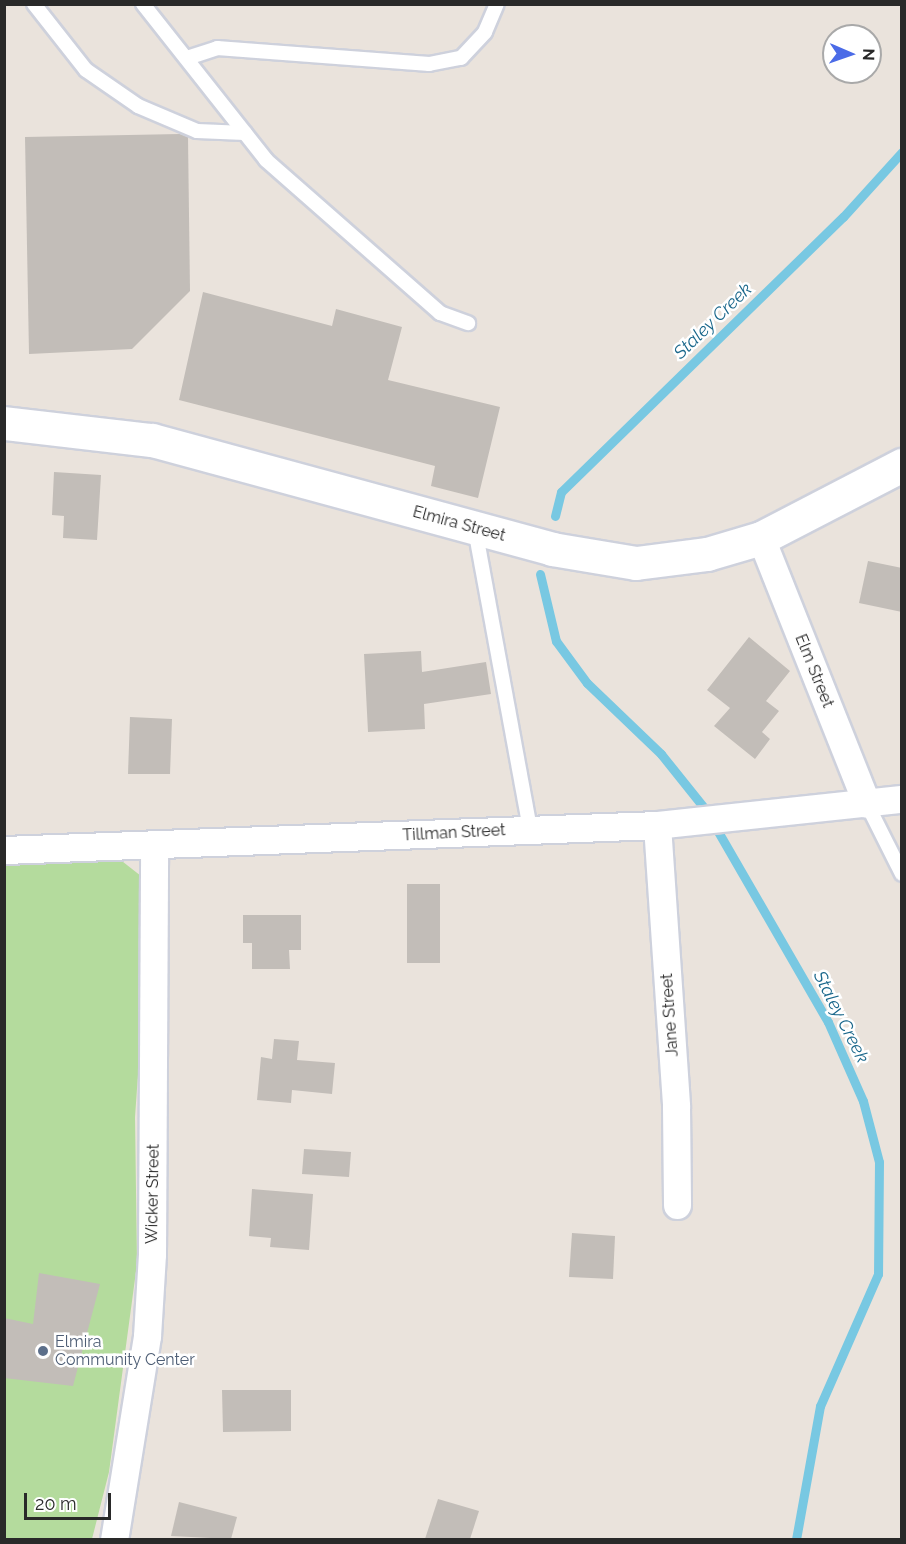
<!DOCTYPE html>
<html>
<head>
<meta charset="utf-8">
<style>
	body { margin:0 }
	#map { position:relative; width:906px; height:1544px; overflow:hidden; background:#eae3dc; font-family:Raleway,sans-serif }
	div>[style] { position:absolute }
	.green>* { inset:0; background:#b4db9d }
	.stream>* { height:9px; margin:-4.5px; padding:0 4.5px; transform-origin:4.5px; border-radius:4.5px; background:#78c8e2 }
	.building>* { inset:0; background:#c2bdb8 }
	.roads { filter:drop-shadow(2px 0 #ced1dc) drop-shadow(-2px 0 #ced1dc) drop-shadow(0 2px #ced1dc) drop-shadow(0 -2px #ced1dc) }
	.lane>* { height:14px; margin:-7px; padding:0 7px; transform-origin:7px; border-radius:7px; background:#fff }
	.street>* { height:27px; margin:-13.5px; padding:0 13.5px; transform-origin:13.5px; border-radius:13.5px; background:#fff }
	.secondary>* { height:33px; margin:-16.5px; padding:0 16.5px; transform-origin:16.5px; border-radius:16.5px; background:#fff }
	.dots>* { width:16px; height:16px; translate:-50% -50%; box-sizing:border-box; border:3px solid #fff; border-radius:50% }
	span { translate:-50% -50%; white-space:nowrap; text-align:center; line-height:1.15; -webkit-text-stroke:5px #fff; paint-order:stroke }
	.street-label { font-size:16px; color:#292929 }
	.service-label { font-size:16px; color:#4e5e75 }
	.left { translate:0 -50%; text-align:left }
	.water-label { font-size:18px; color:#1a678b; font-style:italic }
	.frame { position:absolute; inset:0; border:6px solid #292929; pointer-events:none }
	.north { position:absolute; left:822px; top:24px; width:60px; height:60px; box-sizing:border-box; background:#fff; border:2px solid #a9a9a9; border-radius:50%; rotate:92deg; font-size:16px; font-weight:700; line-height:24px; text-align:center; color:#292929 }
	.north::after { content:''; display:block; margin:auto; width:21px; height:27px; background:#4b6be7; clip-path:polygon(50% 0,100% 100%,50% 72%,0 100%) }
	.scale { position:absolute; left:24px; top:1493px; width:87px; height:27px; box-sizing:border-box; border:3px solid #292929; border-top:0; padding-left:8px; font-size:18px; line-height:21px; white-space:nowrap; color:#292929; -webkit-text-stroke:4px #fff; paint-order:stroke }
</style>
</head>
<body>
<div id="map">
	<div class="green">
		<div style="clip-path:polygon(118px 858px,141px 876px,142px 1018px,135px 1117px,137px 1264px,109px 1472px,92px 1539px,5px 1540px,5px 860px)"></div>
	</div>
	<div class="stream">
		<div style="left:555px;top:516px;width:25px;rotate:-76deg"></div>
		<div style="left:561px;top:492px;width:394px;rotate:-44.3deg"></div>
		<div style="left:843px;top:217px;width:88px;rotate:-47.8deg"></div>
		<div style="left:540px;top:574px;width:69px;rotate:76.6deg"></div>
		<div style="left:556px;top:641px;width:52px;rotate:53.6deg"></div>
		<div style="left:587px;top:683px;width:103px;rotate:43.8deg"></div>
		<div style="left:661px;top:754px;width:70px;rotate:51.3deg"></div>
		<div style="left:705px;top:809px;width:246px;rotate:60deg"></div>
		<div style="left:828px;top:1022px;width:86px;rotate:66.1deg"></div>
		<div style="left:863px;top:1101px;width:63px;rotate:75.3deg"></div>
		<div style="left:879px;top:1162px;width:112px;rotate:90.5deg"></div>
		<div style="left:878px;top:1274px;width:144px;rotate:113.7deg"></div>
		<div style="left:820px;top:1406px;width:136px;rotate:100.2deg"></div>
	</div>
	<div class="building">
		<div style="clip-path:polygon(180px 134px,188px 137px,190px 291px,132px 349px,29px 354px,25px 137px)"></div>
		<div style="clip-path:polygon(203px 292px,332px 326px,336px 309px,402px 327px,388px 380px,500px 407px,478px 498px,431px 486px,435px 466px,179px 400px)"></div>
		<div style="clip-path:polygon(54px 472px,101px 475px,97px 540px,63px 538px,64px 516px,52px 515px)"></div>
		<div style="clip-path:polygon(868px 561px,902px 568px,902px 612px,859px 603px)"></div>
		<div style="clip-path:polygon(749px 637px,790px 671px,766px 701px,779px 711px,762px 732px,770px 739px,755px 759px,714px 726px,730px 708px,707px 690px)"></div>
		<div style="clip-path:polygon(421px 651px,422px 672px,486px 662px,491px 694px,424px 704px,425px 729px,368px 732px,364px 654px)"></div>
		<div style="clip-path:polygon(130px 717px,172px 719px,170px 774px,128px 774px)"></div>
		<div style="clip-path:polygon(407px 884px,440px 884px,440px 963px,407px 963px)"></div>
		<div style="clip-path:polygon(243px 915px,301px 915px,301px 950px,289px 950px,290px 969px,252px 969px,252px 943px,243px 943px)"></div>
		<div style="clip-path:polygon(274px 1039px,299px 1041px,297px 1060px,335px 1063px,332px 1094px,292px 1090px,291px 1103px,257px 1100px,261px 1057px,272px 1059px)"></div>
		<div style="clip-path:polygon(304px 1149px,351px 1152px,349px 1177px,302px 1174px)"></div>
		<div style="clip-path:polygon(252px 1189px,313px 1194px,309px 1250px,270px 1247px,271px 1238px,249px 1236px)"></div>
		<div style="clip-path:polygon(572px 1233px,615px 1236px,613px 1279px,569px 1277px)"></div>
		<div style="clip-path:polygon(39px 1273px,100px 1284px,73px 1386px,4px 1378px,4px 1318px,33px 1324px)"></div>
		<div style="clip-path:polygon(222px 1390px,291px 1390px,291px 1431px,223px 1432px)"></div>
		<div style="clip-path:polygon(438px 1499px,479px 1511px,470px 1539px,425px 1539px)"></div>
		<div style="clip-path:polygon(179px 1502px,237px 1517px,231px 1539px,171px 1536px)"></div>
	</div>
	<div class="roads">
		<div class="lane">
			<div style="left:34px;top:4px;width:84px;rotate:51.8deg"></div>
			<div style="left:86px;top:70px;width:63px;rotate:34.7deg"></div>
			<div style="left:138px;top:106px;width:64px;rotate:23deg"></div>
			<div style="left:197px;top:131px;width:48px;rotate:2.4deg"></div>
			<div style="left:143px;top:4px;width:199px;rotate:51.7deg"></div>
			<div style="left:266px;top:160px;width:232px;rotate:41.3deg"></div>
			<div style="left:440px;top:313px;width:30px;rotate:20deg"></div>
			<div style="left:187px;top:58px;width:32px;rotate:-18deg"></div>
			<div style="left:217px;top:48px;width:213px;rotate:4.3deg"></div>
			<div style="left:429px;top:64px;width:33px;rotate:-11deg"></div>
			<div style="left:461px;top:58px;width:35px;rotate:-47deg"></div>
			<div style="left:485px;top:32px;width:30px;rotate:-67deg"></div>
			<div style="left:475px;top:529px;width:305px;rotate:79.6deg"></div>
			<div style="left:867px;top:804px;width:78px;rotate:63.4deg"></div>
		</div>
		<div class="street">
			<div style="left:761px;top:538px;width:286px;rotate:68.3deg"></div>
			<div style="left:657px;top:825px;width:282px;rotate:86.1deg"></div>
			<div style="left:676px;top:1106px;width:99px;rotate:89.4deg"></div>
			<div style="left:4px;top:850px;width:653px;rotate:-2.19deg"></div>
			<div style="left:657px;top:825px;width:246px;rotate:-6.1deg"></div>
			<div style="left:114px;top:1540px;width:207px;rotate:-80.8deg"></div>
			<div style="left:147px;top:1336px;width:82px;rotate:-86.5deg"></div>
			<div style="left:152px;top:1254px;width:408px;rotate:-89.7deg"></div>
		</div>
		<div class="secondary">
			<div style="left:4px;top:423px;width:149px;rotate:6.6deg"></div>
			<div style="left:152px;top:440px;width:415px;rotate:15.2deg"></div>
			<div style="left:552px;top:549px;width:85px;rotate:9.5deg"></div>
			<div style="left:636px;top:563px;width:72px;rotate:-7.2deg"></div>
			<div style="left:707px;top:554px;width:56px;rotate:-16.5deg"></div>
			<div style="left:761px;top:538px;width:159px;rotate:-27.4deg"></div>
		</div>
	</div>
	<div class="dots">
		<div style="left:43px;top:1351px;background:#5c6f8a"></div>
	</div>
	<div class="street-label">
		<span style="left:459px;top:524px;rotate:15deg">Elmira Street</span>
		<span style="left:814px;top:671px;rotate:68deg">Elm Street</span>
		<span style="left:454px;top:833px;rotate:-3deg">Tillman Street</span>
		<span style="left:670px;top:1015px;rotate:-94deg">Jane Street</span>
		<span style="left:153px;top:1194px;rotate:-89deg">Wicker Street</span>
	</div>
	<div class="service-label">
		<span class="left" style="left:55px;top:1351px">Elmira<br>Community Center</span>
	</div>
	<div class="water-label">
		<span style="left:713px;top:321px;rotate:-44deg">Staley Creek</span>
		<span style="left:841px;top:1017px;rotate:63deg">Staley Creek</span>
	</div>
	<div class="frame"></div>
	<div class="north">N</div>
	<div class="scale">20 m</div>
</div>
</body>
</html>
